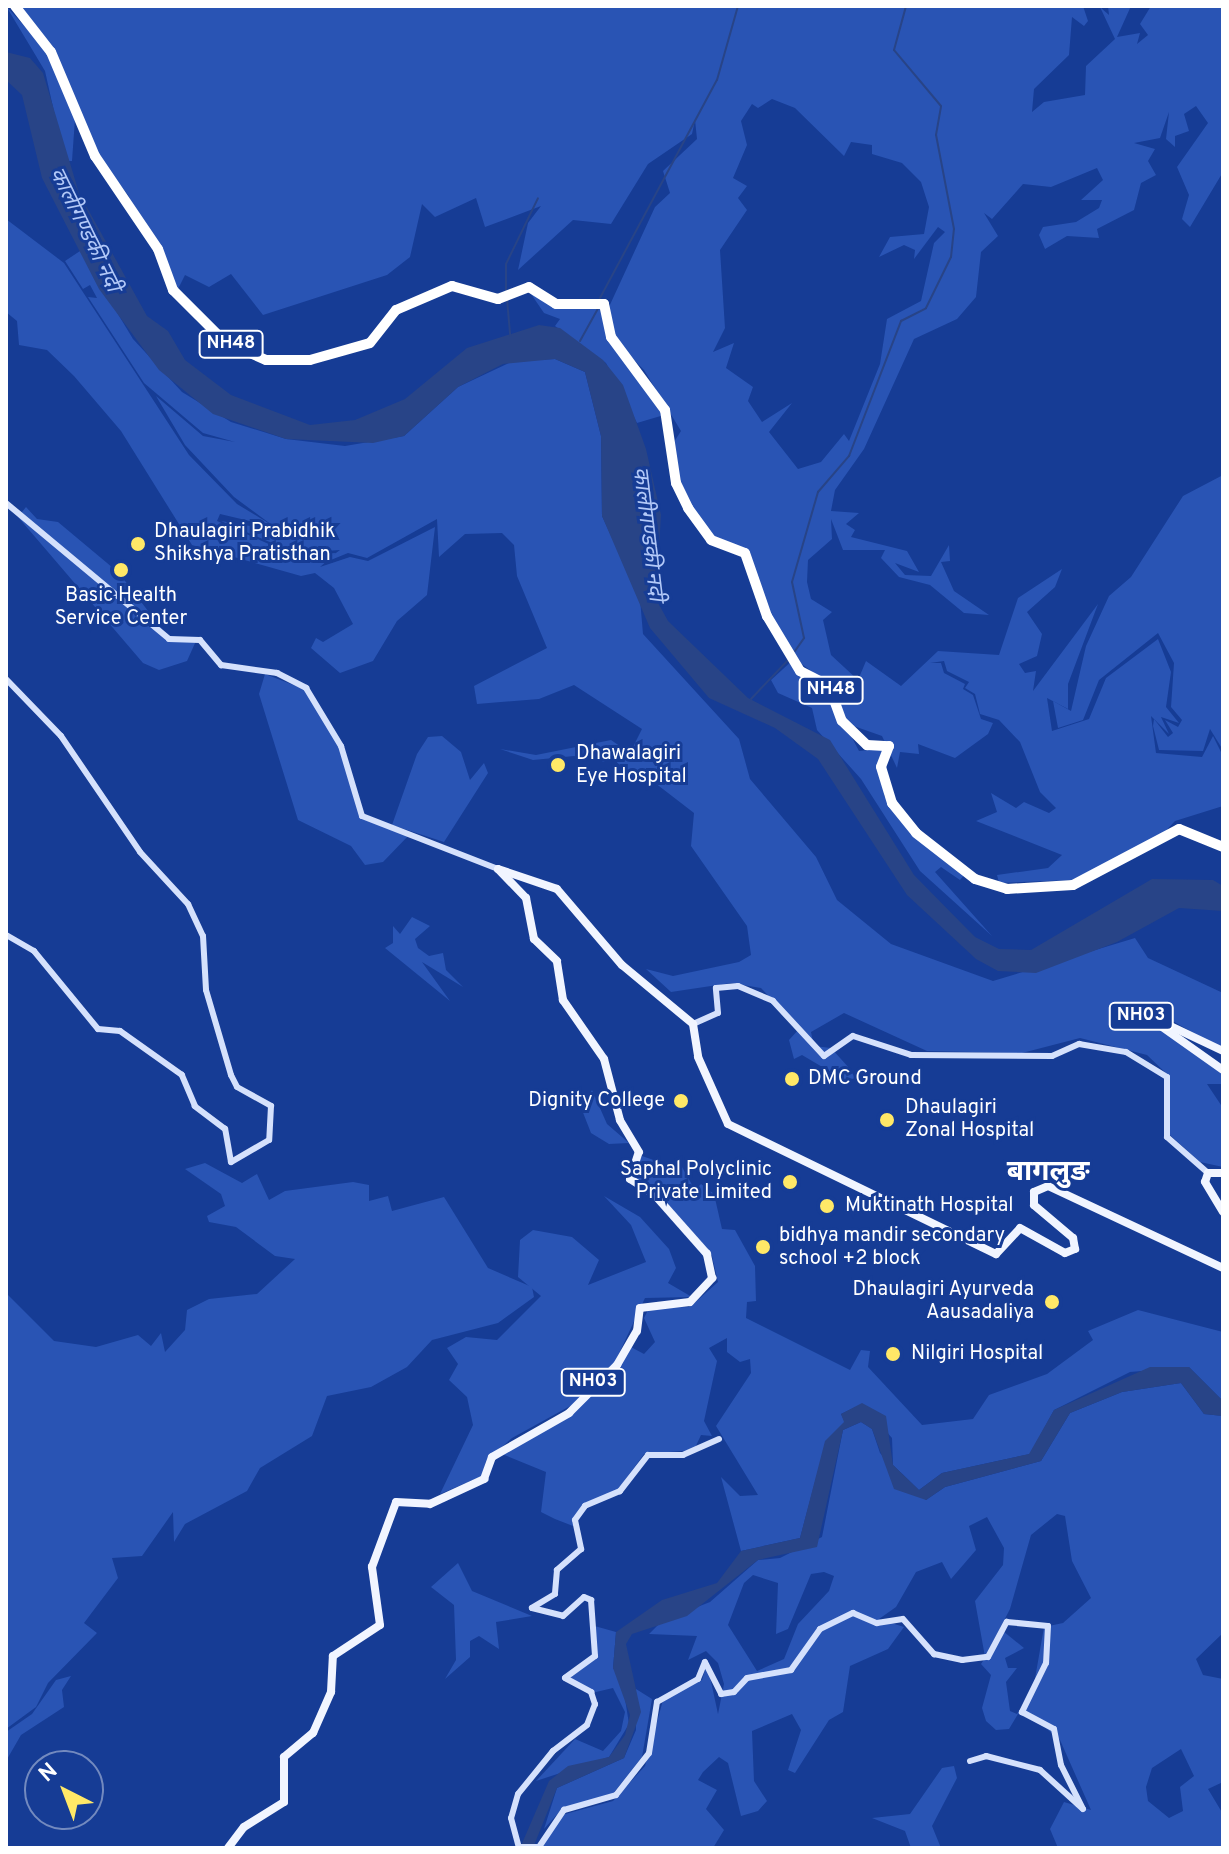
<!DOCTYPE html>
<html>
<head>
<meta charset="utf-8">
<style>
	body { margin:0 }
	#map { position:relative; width:1229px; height:1854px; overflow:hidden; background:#163c95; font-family:Overpass,"Noto Sans Devanagari",sans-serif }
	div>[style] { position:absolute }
	.green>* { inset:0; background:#2954b4 }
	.water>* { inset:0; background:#284487 }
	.stream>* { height:2px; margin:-1px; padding:0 1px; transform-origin:1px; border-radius:1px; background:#284487 }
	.secondary>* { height:6px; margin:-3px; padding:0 3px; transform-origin:3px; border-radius:3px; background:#d5e1fc }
	.primary>* { height:8px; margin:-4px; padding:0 4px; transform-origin:4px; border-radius:4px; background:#f1f5ff }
	.highway>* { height:10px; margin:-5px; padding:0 5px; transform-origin:5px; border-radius:5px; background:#fff }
	.dots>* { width:22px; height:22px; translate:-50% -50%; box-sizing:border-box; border:4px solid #163c95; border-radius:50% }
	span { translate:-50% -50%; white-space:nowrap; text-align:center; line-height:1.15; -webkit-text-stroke:6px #163c95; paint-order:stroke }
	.shield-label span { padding:2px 6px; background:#163c95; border:2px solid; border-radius:6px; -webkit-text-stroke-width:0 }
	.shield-label { font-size:18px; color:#fff; font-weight:700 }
	.poi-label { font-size:20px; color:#fff }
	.left { translate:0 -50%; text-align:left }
	.right { translate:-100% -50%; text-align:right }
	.water-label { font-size:22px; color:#b3c9f8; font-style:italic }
	.district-label { font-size:28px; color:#fff; font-weight:700 }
	.frame { position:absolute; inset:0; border:8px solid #fff; pointer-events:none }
	.north { position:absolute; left:24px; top:1750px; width:80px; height:80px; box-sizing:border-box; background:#163c95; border:2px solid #738abf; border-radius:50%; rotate:318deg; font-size:22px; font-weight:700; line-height:32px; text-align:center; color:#fff }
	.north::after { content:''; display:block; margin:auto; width:28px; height:36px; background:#ffe867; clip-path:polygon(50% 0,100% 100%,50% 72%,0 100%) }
</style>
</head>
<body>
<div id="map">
	<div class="green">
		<div style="clip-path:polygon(6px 6px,50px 54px,75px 119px,72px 161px,65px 161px,45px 71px)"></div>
		<div style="clip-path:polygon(evenodd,17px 6px,1083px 6px,1088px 21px,1084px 26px,1072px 17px,1069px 55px,1034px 89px,1032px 112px,1044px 102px,1085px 95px,1086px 66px,1115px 39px,1100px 7px,1109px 15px,1108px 6px,1131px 6px,1117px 37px,1140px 33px,1137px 44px,1148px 35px,1140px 24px,1151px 6px,1223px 6px,1223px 172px,1190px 227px,1182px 219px,1189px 195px,1177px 167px,1208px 123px,1196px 106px,1184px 114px,1189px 131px,1175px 136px,1175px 147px,1166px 139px,1169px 112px,1160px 138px,1134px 143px,1155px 149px,1148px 161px,1156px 175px,1141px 183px,1134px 210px,1097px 229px,1099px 238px,1067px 236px,1045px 249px,1039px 235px,1043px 227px,1076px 222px,1099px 208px,1102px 200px,1081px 200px,1103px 180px,1097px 168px,1051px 187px,1023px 184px,992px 219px,984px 213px,998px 236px,981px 252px,976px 297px,957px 319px,914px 339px,864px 449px,835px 490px,831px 511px,859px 513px,846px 524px,855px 530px,851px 537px,907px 551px,919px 572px,895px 563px,905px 575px,931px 576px,949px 545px,950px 561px,941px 562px,954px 591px,989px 615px,964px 613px,930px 585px,899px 577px,881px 558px,885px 550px,843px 550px,831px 519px,832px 539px,808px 560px,807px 582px,811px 599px,832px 612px,823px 620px,831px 655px,858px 680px,866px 661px,901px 686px,938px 651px,999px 655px,1018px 598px,1062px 569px,1055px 587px,1027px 612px,1042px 634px,1037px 656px,1019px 664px,1025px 673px,1036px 671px,1033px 691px,1098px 604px,1068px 684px,1068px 709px,1047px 698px,1052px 731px,1089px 719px,1106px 678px,1158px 639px,1171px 672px,1166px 707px,1179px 723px,1161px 717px,1169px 734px,1151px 716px,1156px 753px,1202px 757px,1213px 736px,1223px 756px,1223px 806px,1175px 821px,1161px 836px,1072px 880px,999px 883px,997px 875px,1048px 868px,1062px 855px,976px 821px,997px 812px,991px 793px,1016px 808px,1024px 802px,1049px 813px,1056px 808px,1040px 792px,1020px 742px,999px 720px,980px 714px,975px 694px,965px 688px,969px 682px,947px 671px,944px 661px,930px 663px,941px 663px,944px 673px,965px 684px,963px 689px,973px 695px,981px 719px,993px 723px,988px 734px,955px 758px,918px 744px,919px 754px,900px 752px,897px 768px,882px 736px,848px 724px,830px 685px,799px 662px,769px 615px,746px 550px,718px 542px,694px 513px,678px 478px,674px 442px,681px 431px,644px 370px,617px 343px,608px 309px,655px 207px,670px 193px,663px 171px,697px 139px,695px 120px,692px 134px,648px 164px,611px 224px,573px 220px,518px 270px,528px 223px,541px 206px,485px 227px,476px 198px,435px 217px,422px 204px,410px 257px,387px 275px,263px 315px,231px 274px,209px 287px,185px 275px,177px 291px,128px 195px,99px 157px,53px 54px,17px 6px,772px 99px,795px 108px,844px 156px,851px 142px,872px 145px,872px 154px,902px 163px,921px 182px,929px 207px,924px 234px,890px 237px,879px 257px,904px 245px,915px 250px,914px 259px,938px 227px,945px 232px,934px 243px,921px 301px,887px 319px,880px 364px,849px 441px,844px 434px,821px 462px,798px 469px,769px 432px,792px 403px,762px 422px,748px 401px,753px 387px,726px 368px,734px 343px,713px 352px,725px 328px,720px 250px,747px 210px,738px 198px,747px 186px,733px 178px,747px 145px,741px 121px,752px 104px,758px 108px,772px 99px)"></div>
		<div style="clip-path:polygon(6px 219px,64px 263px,189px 455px,237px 504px,275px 527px,220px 514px,217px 521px,296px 556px,336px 553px,320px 567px,350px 557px,368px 561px,435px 527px,427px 595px,397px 621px,373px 661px,340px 673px,311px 648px,316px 638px,323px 642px,353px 624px,334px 588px,315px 573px,301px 576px,192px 545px,121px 431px,74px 376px,47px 350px,19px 345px,17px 321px,6px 312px)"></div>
		<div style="clip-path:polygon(80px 251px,133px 339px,182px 392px,231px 422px,286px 439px,345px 446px,404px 436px,458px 387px,513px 361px,555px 359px,585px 372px,601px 436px,602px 516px,640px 599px,643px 634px,739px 739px,750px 779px,816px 857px,837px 900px,891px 944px,993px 981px,1135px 938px,1148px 958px,1223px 993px,1223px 1049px,1147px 1007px,1139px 1013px,1223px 1073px,1223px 1084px,1207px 1084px,1223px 1108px,1223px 1167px,1200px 1162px,1170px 1135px,1169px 1076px,1147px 1055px,1080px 1038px,1022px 1053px,927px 1051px,844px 1013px,811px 1032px,814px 1046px,831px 1048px,850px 1069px,855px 1078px,846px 1081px,802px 1055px,794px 1059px,789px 1040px,799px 1029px,761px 988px,731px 983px,671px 992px,646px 969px,673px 976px,739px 962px,751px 955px,747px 926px,691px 846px,694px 813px,646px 776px,630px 776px,611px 756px,604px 762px,574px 756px,533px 760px,500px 749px,536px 755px,611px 740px,630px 753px,642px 729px,574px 685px,539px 699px,477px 704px,474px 686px,547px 648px,517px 576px,514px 545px,502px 533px,465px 534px,439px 557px,437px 519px,367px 558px,348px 553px,321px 564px,340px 550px,295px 553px,221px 521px,280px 531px,234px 497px,185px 445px,156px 396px,203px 436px,235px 442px,203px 433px,144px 383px,88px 297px,97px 298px,90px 285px,83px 289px,65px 261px)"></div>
		<div style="clip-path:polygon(529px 291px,553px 306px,601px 304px,604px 322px,664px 415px,637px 423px,606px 363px,555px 326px,560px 319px,544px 313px)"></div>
		<div style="clip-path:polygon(1223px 475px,1223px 750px,1210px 729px,1203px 751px,1159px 750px,1153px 726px,1154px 719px,1168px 737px,1173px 733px,1165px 720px,1178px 727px,1182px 720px,1171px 707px,1174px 663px,1158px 633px,1099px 680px,1083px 720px,1058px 728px,1053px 701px,1071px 711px,1086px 646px,1109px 596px,1131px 577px,1183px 496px)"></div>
		<div style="clip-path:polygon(26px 507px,37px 519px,58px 522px,119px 573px,171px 641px,196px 641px,187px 661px,159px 670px,143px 663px,18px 517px)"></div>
		<div style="clip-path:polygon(794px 659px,824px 684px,859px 751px,888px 748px,884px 796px,965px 874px,960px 880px,941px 867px,935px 872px,992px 936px,920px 871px,861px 779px,817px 730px,812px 708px,778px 693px,771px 680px)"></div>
		<div style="clip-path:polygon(265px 674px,304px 689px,340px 747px,359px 812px,410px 834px,383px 862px,365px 865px,351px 846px,298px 820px,259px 694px)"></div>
		<div style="clip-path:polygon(442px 736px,461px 752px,470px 780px,484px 763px,488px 773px,444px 842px,392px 825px,417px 754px,428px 737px)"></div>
		<div style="clip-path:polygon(412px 917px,430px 926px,415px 939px,418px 948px,429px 956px,443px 953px,446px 970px,463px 987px,422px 962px,450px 1001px,385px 948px,393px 943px,393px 926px,400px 934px)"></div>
		<div style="clip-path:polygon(592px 1090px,607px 1124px,629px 1143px,609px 1144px,591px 1133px,582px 1110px)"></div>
		<div style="clip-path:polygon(642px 1156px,674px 1167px,678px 1160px,695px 1190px,701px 1184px,714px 1194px,722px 1229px,735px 1230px,755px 1266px,756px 1301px,747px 1302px,746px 1318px,850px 1370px,861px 1350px,870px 1351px,868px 1367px,922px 1425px,973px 1419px,989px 1395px,1047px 1374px,1093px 1340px,1088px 1331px,1138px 1310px,1223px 1332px,1223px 1401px,1189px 1367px,1130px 1372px,1054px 1410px,1030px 1454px,942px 1473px,919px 1490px,893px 1465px,892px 1438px,862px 1404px,841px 1414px,845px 1422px,819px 1467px,800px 1538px,741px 1551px,721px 1477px,740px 1496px,758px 1495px,716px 1426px,751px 1373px,750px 1359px,740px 1362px,727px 1352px,727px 1338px,709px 1348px,717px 1361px,704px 1421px,712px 1436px,701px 1435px,694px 1450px,644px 1454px,617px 1491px,588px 1502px,573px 1526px,555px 1519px,541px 1512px,546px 1472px,502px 1454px,566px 1419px,616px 1371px,629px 1346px,644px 1354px,655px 1342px,644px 1318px,649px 1308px,690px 1307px,718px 1282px,712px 1256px,635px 1182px,632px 1174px)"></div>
		<div style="clip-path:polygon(205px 1163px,242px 1183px,257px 1174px,269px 1200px,285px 1191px,353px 1182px,369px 1185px,369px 1201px,388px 1196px,392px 1211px,444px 1197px,488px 1268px,532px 1287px,534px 1297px,498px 1323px,432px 1340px,407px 1367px,371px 1387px,327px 1396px,312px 1436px,260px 1468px,247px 1491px,185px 1524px,174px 1542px,173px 1512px,142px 1556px,112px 1558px,118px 1578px,84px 1623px,97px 1633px,48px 1683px,36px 1707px,6px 1729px,6px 1293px,54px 1341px,96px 1347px,138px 1335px,151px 1346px,161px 1333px,165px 1352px,185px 1330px,187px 1310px,209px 1299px,257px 1294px,295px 1259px,275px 1256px,236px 1227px,209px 1222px,207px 1216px,225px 1206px,221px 1194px,185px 1169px)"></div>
		<div style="clip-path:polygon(604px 1196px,640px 1217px,669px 1249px,676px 1268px,668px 1283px,692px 1297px,645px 1298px,615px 1362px,572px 1405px,512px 1438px,486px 1461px,482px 1476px,440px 1494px,473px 1425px,467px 1397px,449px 1380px,458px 1364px,447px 1348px,466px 1337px,497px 1340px,541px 1296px,518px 1277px,520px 1240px,533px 1230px,572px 1237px,599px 1260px,588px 1285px,646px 1262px,631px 1225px)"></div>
		<div style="clip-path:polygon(evenodd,1181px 1383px,1204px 1414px,1223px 1416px,1223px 1633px,1196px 1659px,1203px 1675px,1223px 1679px,1223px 1782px,1208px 1789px,1223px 1814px,1223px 1848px,1058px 1848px,1050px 1829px,1064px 1802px,1091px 1810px,1060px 1740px,1034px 1718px,1018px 1714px,1009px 1729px,996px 1730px,986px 1721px,982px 1708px,991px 1675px,981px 1664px,1003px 1631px,1024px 1648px,1005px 1658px,1008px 1668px,1017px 1668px,1006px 1682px,1010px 1711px,1017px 1714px,1033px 1690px,1044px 1627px,1063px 1623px,1091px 1598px,1072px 1561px,1065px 1516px,1057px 1514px,1031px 1535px,1010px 1609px,985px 1657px,975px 1601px,1003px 1565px,1004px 1548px,987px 1517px,969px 1526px,976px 1550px,951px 1579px,942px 1562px,916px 1572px,896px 1607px,879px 1619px,904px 1627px,888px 1649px,850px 1666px,843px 1712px,829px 1720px,795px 1773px,788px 1770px,801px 1730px,792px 1714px,752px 1731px,754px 1781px,767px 1801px,758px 1811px,741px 1816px,728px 1763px,719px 1757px,703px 1772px,698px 1780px,717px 1790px,706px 1809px,724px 1830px,713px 1848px,540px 1848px,558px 1816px,613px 1801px,645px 1766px,663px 1700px,702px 1680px,707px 1663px,718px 1714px,724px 1684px,718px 1663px,706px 1651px,688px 1660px,697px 1636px,649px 1634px,662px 1621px,710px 1602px,758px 1560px,780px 1558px,822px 1537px,843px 1430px,861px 1422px,872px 1429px,880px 1453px,926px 1500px,945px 1487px,1041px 1461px,1070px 1413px,1122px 1392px,1181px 1383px,824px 1572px,834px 1576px,829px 1591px,798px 1624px,784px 1659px,757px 1671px,728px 1625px,744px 1583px,753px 1575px,778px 1583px,776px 1634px,788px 1629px,811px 1574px,824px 1572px,1181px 1383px,1181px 1749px,1194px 1776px,1180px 1787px,1183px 1811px,1169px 1818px,1148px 1801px,1146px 1787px,1152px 1768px,1181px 1749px)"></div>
		<div style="clip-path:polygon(458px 1563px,472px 1591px,532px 1616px,496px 1622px,499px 1649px,479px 1636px,470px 1641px,470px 1657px,445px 1679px,456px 1660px,454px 1605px,431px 1587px)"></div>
		<div style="clip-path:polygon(591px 1625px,616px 1632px,613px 1668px,622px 1680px,629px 1724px,609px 1757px,536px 1781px,575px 1739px,603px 1751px,621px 1731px,625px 1712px,613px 1688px,596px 1692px,568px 1679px,597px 1658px)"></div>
		<div style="clip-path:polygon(71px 1676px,62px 1690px,64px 1707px,21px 1735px,6px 1761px,6px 1732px,32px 1714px,56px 1680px)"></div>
		<div style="clip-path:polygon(636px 1689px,652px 1699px,642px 1757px,612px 1795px,562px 1809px,544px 1829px,557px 1788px,624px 1758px,636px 1730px)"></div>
		<div style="clip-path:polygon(954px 1766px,957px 1778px,932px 1826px,941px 1848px,911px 1848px,905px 1831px,872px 1818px,910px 1814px,942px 1768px)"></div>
	</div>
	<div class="water">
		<div style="clip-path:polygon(6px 52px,30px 58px,43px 73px,79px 193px,147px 316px,168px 331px,185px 360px,231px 395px,310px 425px,355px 420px,405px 399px,467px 348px,539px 325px,560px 328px,603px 360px,623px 385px,646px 449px,661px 515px,656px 599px,668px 621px,748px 698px,830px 740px,914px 875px,975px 937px,999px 949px,1031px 950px,1152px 879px,1213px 880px,1223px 886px,1223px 911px,1179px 908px,1117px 942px,1036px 973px,998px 971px,976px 959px,907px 895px,818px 759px,775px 728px,709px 698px,650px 628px,602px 516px,601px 436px,585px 372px,555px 359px,503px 364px,458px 387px,404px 436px,373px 443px,286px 439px,213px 414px,159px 370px,99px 289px,42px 178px,22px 95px,6px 80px)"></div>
		<div style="clip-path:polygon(1150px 1367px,1189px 1367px,1223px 1401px,1223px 1416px,1204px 1414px,1181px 1383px,1122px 1392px,1070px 1413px,1041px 1461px,945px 1487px,926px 1500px,894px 1489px,872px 1429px,861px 1422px,843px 1430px,817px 1547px,758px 1560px,687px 1616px,632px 1634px,626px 1644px,641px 1712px,624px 1758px,557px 1788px,533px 1848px,520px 1848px,549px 1781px,568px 1766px,609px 1757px,625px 1735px,630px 1715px,613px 1668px,616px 1632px,662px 1600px,717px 1583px,741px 1551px,800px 1538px,825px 1441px,844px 1422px,841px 1414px,862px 1403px,886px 1416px,893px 1465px,919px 1490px,942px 1473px,1029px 1454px,1054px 1410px)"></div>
	</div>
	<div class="stream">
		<div style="left:506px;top:292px;width:28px;rotate:-90deg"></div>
		<div style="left:506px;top:264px;width:73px;rotate:-64.1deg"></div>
		<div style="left:600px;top:298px;width:247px;rotate:-61.8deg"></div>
		<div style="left:717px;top:80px;width:77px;rotate:-74.2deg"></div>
		<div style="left:507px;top:299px;width:37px;rotate:85deg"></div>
		<div style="left:580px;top:341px;width:38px;rotate:-61deg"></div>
		<div style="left:795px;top:651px;width:16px;rotate:-55deg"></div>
		<div style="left:804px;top:638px;width:57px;rotate:-102.1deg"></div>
		<div style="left:792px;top:582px;width:94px;rotate:-73.9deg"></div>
		<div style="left:818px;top:492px;width:48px;rotate:-49.3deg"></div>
		<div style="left:849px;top:456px;width:145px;rotate:-68.9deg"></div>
		<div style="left:901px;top:321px;width:28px;rotate:-27deg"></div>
		<div style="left:926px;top:308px;width:57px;rotate:-63.9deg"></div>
		<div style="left:951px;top:257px;width:28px;rotate:-84deg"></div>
		<div style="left:954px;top:229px;width:96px;rotate:-100.8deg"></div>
		<div style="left:936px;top:135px;width:29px;rotate:-80deg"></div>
		<div style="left:941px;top:106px;width:73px;rotate:-130deg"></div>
		<div style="left:894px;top:50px;width:46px;rotate:-74.7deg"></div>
		<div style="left:751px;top:699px;width:54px;rotate:-46.5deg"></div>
	</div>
	<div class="secondary">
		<div style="left:6px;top:503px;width:212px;rotate:39.8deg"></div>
		<div style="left:169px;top:639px;width:31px;rotate:2deg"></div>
		<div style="left:200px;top:640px;width:33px;rotate:50deg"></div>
		<div style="left:221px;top:665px;width:57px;rotate:8.1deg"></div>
		<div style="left:277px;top:673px;width:33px;rotate:27deg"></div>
		<div style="left:306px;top:688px;width:68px;rotate:58.9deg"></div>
		<div style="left:341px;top:746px;width:73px;rotate:73.3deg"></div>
		<div style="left:362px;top:816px;width:146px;rotate:21.3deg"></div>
		<div style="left:6px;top:679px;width:79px;rotate:46deg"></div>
		<div style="left:61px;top:736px;width:140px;rotate:55.7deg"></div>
		<div style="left:140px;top:852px;width:71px;rotate:47.3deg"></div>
		<div style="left:188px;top:904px;width:35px;rotate:65deg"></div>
		<div style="left:203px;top:936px;width:54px;rotate:86.8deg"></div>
		<div style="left:206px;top:990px;width:89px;rotate:73.6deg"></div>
		<div style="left:231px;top:1075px;width:13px;rotate:63deg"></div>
		<div style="left:237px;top:1087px;width:39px;rotate:29deg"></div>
		<div style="left:271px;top:1106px;width:34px;rotate:93deg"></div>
		<div style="left:269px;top:1140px;width:44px;rotate:149.9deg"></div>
		<div style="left:231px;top:1162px;width:34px;rotate:-100deg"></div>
		<div style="left:225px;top:1129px;width:38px;rotate:-143deg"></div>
		<div style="left:195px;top:1106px;width:34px;rotate:-113deg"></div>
		<div style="left:182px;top:1075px;width:76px;rotate:-144.6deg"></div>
		<div style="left:120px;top:1031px;width:22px;rotate:-175deg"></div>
		<div style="left:98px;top:1029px;width:101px;rotate:-129.4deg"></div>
		<div style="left:34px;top:951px;width:32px;rotate:-150deg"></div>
		<div style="left:693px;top:1024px;width:27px;rotate:-24deg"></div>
		<div style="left:718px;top:1013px;width:25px;rotate:-95deg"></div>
		<div style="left:716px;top:988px;width:22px;rotate:-5deg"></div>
		<div style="left:738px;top:986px;width:38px;rotate:23deg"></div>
		<div style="left:773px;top:1001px;width:75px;rotate:47.2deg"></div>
		<div style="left:824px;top:1056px;width:35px;rotate:-35deg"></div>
		<div style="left:853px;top:1036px;width:61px;rotate:18.1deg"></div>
		<div style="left:911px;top:1055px;width:141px;rotate:0.4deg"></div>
		<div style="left:1052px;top:1056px;width:30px;rotate:-24deg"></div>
		<div style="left:1079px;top:1044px;width:48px;rotate:9.7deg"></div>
		<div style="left:1126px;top:1052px;width:48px;rotate:31.4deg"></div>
		<div style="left:1167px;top:1077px;width:60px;rotate:90deg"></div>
		<div style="left:1167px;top:1137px;width:55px;rotate:41.3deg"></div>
		<div style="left:719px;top:1439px;width:39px;rotate:156deg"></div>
		<div style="left:683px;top:1455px;width:35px;rotate:180deg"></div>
		<div style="left:648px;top:1455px;width:46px;rotate:127.9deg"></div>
		<div style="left:620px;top:1491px;width:38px;rotate:157deg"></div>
		<div style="left:585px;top:1506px;width:17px;rotate:126deg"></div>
		<div style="left:575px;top:1520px;width:30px;rotate:78deg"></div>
		<div style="left:581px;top:1549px;width:32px;rotate:139deg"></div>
		<div style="left:557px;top:1570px;width:24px;rotate:95deg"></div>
		<div style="left:555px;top:1594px;width:27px;rotate:149deg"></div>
		<div style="left:532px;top:1608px;width:32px;rotate:14deg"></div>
		<div style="left:563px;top:1616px;width:28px;rotate:-42deg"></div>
		<div style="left:584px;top:1597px;width:8px;rotate:23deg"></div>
		<div style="left:591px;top:1600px;width:56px;rotate:85.9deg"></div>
		<div style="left:595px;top:1656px;width:37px;rotate:144deg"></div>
		<div style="left:565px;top:1678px;width:30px;rotate:28deg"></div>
		<div style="left:591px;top:1692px;width:13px;rotate:72deg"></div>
		<div style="left:595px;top:1704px;width:22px;rotate:111deg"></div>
		<div style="left:587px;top:1725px;width:43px;rotate:142.6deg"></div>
		<div style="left:553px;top:1751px;width:55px;rotate:129.1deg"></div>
		<div style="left:518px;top:1794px;width:25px;rotate:106deg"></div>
		<div style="left:511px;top:1818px;width:30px;rotate:75deg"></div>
		<div style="left:519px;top:1847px;width:20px"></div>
		<div style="left:539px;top:1847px;width:45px;rotate:-56deg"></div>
		<div style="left:564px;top:1810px;width:54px;rotate:-16.1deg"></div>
		<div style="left:616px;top:1795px;width:53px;rotate:-51.8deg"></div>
		<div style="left:649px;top:1753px;width:52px;rotate:-81.1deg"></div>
		<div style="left:657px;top:1702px;width:47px;rotate:-29.3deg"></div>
		<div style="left:698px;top:1679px;width:18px;rotate:-68deg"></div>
		<div style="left:705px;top:1662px;width:36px;rotate:63deg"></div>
		<div style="left:721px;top:1694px;width:13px;rotate:-9deg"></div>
		<div style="left:734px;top:1692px;width:19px;rotate:-47deg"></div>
		<div style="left:747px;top:1678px;width:45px;rotate:-10.3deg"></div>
		<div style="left:791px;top:1670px;width:50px;rotate:-54.7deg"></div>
		<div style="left:820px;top:1629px;width:37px;rotate:-26deg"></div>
		<div style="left:853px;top:1613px;width:26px;rotate:23deg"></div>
		<div style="left:877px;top:1623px;width:26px;rotate:-9deg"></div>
		<div style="left:903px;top:1619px;width:47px;rotate:48.5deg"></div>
		<div style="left:934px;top:1654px;width:29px;rotate:12deg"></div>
		<div style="left:962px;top:1660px;width:26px;rotate:-7deg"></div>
		<div style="left:988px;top:1657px;width:40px;rotate:-62deg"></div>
		<div style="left:1007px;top:1622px;width:41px;rotate:5.6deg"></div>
		<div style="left:1048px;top:1626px;width:37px;rotate:93deg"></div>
		<div style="left:1046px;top:1663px;width:55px;rotate:116.1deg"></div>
		<div style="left:1022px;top:1712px;width:36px;rotate:28deg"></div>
		<div style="left:1054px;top:1729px;width:37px;rotate:79deg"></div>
		<div style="left:1061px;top:1765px;width:49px;rotate:63.4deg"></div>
		<div style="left:970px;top:1761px;width:17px;rotate:-17deg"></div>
		<div style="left:986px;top:1756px;width:56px;rotate:14.5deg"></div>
		<div style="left:1040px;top:1770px;width:58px;rotate:42.2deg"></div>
	</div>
	<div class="primary">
		<div style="left:498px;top:869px;width:62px;rotate:18.7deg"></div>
		<div style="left:557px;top:889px;width:100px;rotate:49.5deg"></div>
		<div style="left:622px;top:965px;width:92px;rotate:39.7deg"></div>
		<div style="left:693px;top:1024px;width:33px;rotate:81deg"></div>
		<div style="left:698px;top:1057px;width:73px;rotate:65.9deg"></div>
		<div style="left:728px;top:1124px;width:298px;rotate:25.9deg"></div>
		<div style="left:996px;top:1254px;width:35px;rotate:-47deg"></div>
		<div style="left:1020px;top:1228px;width:51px;rotate:29.1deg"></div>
		<div style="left:1065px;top:1253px;width:11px;rotate:-22deg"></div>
		<div style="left:1075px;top:1249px;width:11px;rotate:-100deg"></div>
		<div style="left:1073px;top:1238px;width:51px;rotate:-139.8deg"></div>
		<div style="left:1034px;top:1205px;width:13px;rotate:-90deg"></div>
		<div style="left:1034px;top:1192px;width:15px;rotate:-23deg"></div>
		<div style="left:1048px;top:1186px;width:193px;rotate:25.1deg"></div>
		<div style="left:1223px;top:1051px;width:91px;rotate:-154.6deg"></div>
		<div style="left:1141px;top:1012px;width:100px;rotate:35.3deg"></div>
		<div style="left:1223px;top:1173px;width:15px;rotate:180deg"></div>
		<div style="left:1208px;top:1173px;width:9px;rotate:108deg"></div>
		<div style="left:1205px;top:1182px;width:35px;rotate:59deg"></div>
		<div style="left:228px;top:1848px;width:26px;rotate:-53deg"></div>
		<div style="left:244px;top:1827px;width:47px;rotate:-32deg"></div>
		<div style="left:284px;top:1802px;width:45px;rotate:-90deg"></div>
		<div style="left:284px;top:1757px;width:38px;rotate:-40deg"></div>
		<div style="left:313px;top:1733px;width:45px;rotate:-66.3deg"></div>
		<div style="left:331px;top:1692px;width:36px;rotate:-87deg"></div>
		<div style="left:333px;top:1656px;width:56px;rotate:-33.4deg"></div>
		<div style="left:380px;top:1625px;width:59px;rotate:-97.9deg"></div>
		<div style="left:372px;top:1567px;width:69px;rotate:-69.7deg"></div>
		<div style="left:396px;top:1502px;width:34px;rotate:3deg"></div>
		<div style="left:430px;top:1504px;width:60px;rotate:-24.8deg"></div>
		<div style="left:484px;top:1479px;width:23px;rotate:-70deg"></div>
		<div style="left:492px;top:1457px;width:89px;rotate:-29.7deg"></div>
		<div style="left:569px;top:1413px;width:68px;rotate:-45deg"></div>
		<div style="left:617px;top:1365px;width:39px;rotate:-60deg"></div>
		<div style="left:637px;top:1331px;width:23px;rotate:-83deg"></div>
		<div style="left:640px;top:1308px;width:50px;rotate:-6.8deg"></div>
		<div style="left:690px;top:1302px;width:33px;rotate:-47deg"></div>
		<div style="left:712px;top:1278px;width:25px;rotate:-102deg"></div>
		<div style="left:707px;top:1254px;width:80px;rotate:-131.5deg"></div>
		<div style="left:654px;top:1194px;width:28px;rotate:-148deg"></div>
		<div style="left:630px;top:1179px;width:28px;rotate:-72deg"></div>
		<div style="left:639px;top:1152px;width:37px;rotate:-121deg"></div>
		<div style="left:620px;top:1120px;width:63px;rotate:-104.7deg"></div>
		<div style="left:604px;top:1059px;width:72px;rotate:-124.8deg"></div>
		<div style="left:563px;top:1000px;width:39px;rotate:-99deg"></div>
		<div style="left:557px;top:961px;width:32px;rotate:-136deg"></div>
		<div style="left:534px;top:939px;width:42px;rotate:-101deg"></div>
		<div style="left:526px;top:898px;width:40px;rotate:-134deg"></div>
	</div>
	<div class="highway">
		<div style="left:15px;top:6px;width:58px;rotate:52deg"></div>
		<div style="left:51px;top:52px;width:113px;rotate:67.1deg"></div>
		<div style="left:95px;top:156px;width:112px;rotate:55.9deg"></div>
		<div style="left:158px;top:249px;width:44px;rotate:69.9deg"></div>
		<div style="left:173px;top:290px;width:74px;rotate:45deg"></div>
		<div style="left:225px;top:342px;width:45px;rotate:23.7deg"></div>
		<div style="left:266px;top:360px;width:44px"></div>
		<div style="left:310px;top:360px;width:62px;rotate:-15.8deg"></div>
		<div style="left:370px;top:343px;width:42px;rotate:-51.8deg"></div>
		<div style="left:396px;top:310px;width:61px;rotate:-23.2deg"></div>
		<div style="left:452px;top:286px;width:48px;rotate:15.8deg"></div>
		<div style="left:498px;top:299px;width:33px;rotate:-21deg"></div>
		<div style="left:529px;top:287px;width:32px;rotate:32deg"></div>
		<div style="left:556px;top:304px;width:48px"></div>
		<div style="left:604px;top:304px;width:34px;rotate:78deg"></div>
		<div style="left:611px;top:337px;width:91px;rotate:53.5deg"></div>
		<div style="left:665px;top:410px;width:74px;rotate:81.4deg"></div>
		<div style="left:676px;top:483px;width:28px;rotate:64deg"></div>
		<div style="left:688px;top:508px;width:39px;rotate:54deg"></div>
		<div style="left:711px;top:540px;width:36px;rotate:21deg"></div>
		<div style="left:745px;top:553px;width:67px;rotate:70.8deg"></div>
		<div style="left:767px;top:616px;width:64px;rotate:59deg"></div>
		<div style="left:800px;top:671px;width:33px;rotate:27deg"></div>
		<div style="left:829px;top:686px;width:37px;rotate:70deg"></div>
		<div style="left:842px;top:721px;width:35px;rotate:44deg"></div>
		<div style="left:867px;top:745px;width:22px;rotate:3deg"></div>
		<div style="left:889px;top:746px;width:22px;rotate:111deg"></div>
		<div style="left:881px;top:767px;width:38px;rotate:73deg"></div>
		<div style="left:892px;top:803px;width:38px;rotate:51deg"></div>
		<div style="left:916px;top:833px;width:75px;rotate:37.9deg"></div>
		<div style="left:975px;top:879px;width:34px;rotate:17deg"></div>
		<div style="left:1007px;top:889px;width:66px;rotate:-3.5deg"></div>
		<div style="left:1073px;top:885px;width:120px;rotate:-27.8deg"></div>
		<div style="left:1179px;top:829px;width:48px;rotate:22.2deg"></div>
	</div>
	<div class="dots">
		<div style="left:138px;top:544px;background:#ffe867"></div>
		<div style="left:121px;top:570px;background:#ffe867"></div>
		<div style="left:558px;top:765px;background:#ffe867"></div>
		<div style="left:792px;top:1079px;background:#ffe867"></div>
		<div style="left:681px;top:1101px;background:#ffe867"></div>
		<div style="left:887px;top:1120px;background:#ffe867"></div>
		<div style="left:790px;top:1182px;background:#ffe867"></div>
		<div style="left:827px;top:1206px;background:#ffe867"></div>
		<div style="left:763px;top:1247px;background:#ffe867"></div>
		<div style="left:1052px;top:1302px;background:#ffe867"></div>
		<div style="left:893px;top:1354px;background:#ffe867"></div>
	</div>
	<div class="shield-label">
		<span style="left:231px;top:344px">NH48</span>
		<span style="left:831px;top:690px">NH48</span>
		<span style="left:1141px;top:1016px">NH03</span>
		<span style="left:593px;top:1382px">NH03</span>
	</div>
	<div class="poi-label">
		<span class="left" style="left:154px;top:544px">Dhaulagiri Prabidhik<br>Shikshya Pratisthan</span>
		<span style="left:121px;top:608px">Basic Health<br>Service Center</span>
		<span class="left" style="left:576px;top:766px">Dhawalagiri<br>Eye Hospital</span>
		<span class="left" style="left:808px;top:1079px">DMC Ground</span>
		<span class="right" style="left:665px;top:1101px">Dignity College</span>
		<span class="left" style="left:905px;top:1120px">Dhaulagiri<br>Zonal Hospital</span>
		<span class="right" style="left:772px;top:1182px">Saphal Polyclinic<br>Private Limited</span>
		<span class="left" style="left:845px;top:1206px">Muktinath Hospital</span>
		<span class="left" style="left:779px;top:1248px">bidhya mandir secondary<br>school +2 block</span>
		<span class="right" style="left:1034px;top:1302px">Dhaulagiri Ayurveda<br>Aausadaliya</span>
		<span class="left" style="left:911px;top:1354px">Nilgiri Hospital</span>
	</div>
	<div class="water-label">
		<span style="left:84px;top:230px;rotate:64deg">कालीगण्डकी नदी</span>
		<span style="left:647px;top:534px;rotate:83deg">कालीगण्डकी नदी</span>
	</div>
	<div class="district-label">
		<span style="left:1048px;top:1173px">बागलुङ</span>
	</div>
	<div class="frame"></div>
	<div class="north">N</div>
</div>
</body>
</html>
